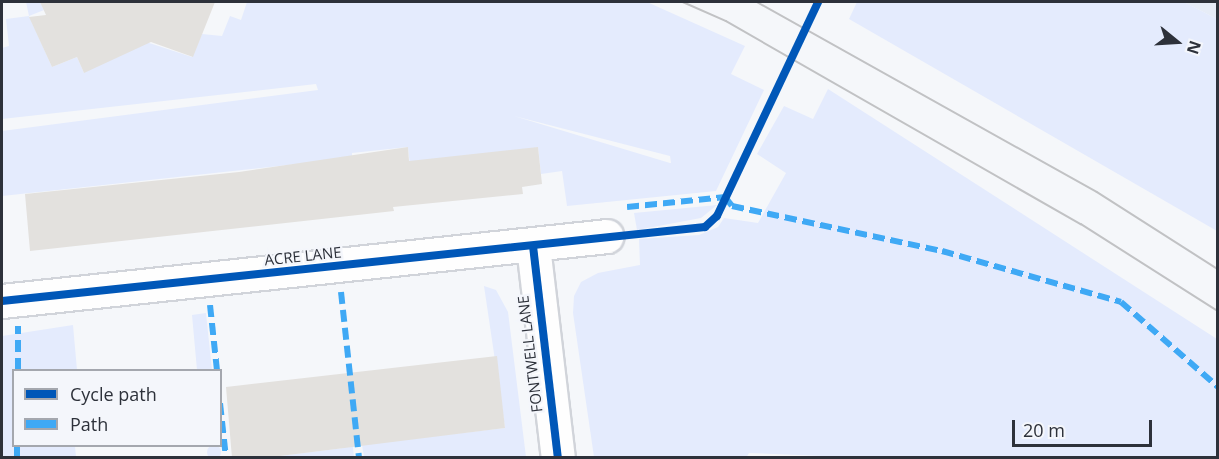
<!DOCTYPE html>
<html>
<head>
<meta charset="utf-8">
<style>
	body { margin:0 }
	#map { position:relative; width:1219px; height:459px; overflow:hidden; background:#f5f7fa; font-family:"Open Sans",sans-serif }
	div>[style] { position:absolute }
	.built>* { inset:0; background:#e6ecf7 }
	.green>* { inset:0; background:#e4ebfd }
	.round { border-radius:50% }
	.building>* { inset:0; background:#e3e1de }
	.roads { filter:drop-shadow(2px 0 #d1d4da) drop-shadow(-2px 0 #d1d4da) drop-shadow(0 2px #d1d4da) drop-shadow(0 -2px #d1d4da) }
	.minor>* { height:33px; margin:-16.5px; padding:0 16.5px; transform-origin:16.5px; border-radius:16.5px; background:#fefefe }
	.tram>* { height:1.5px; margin:-0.75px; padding:0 0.75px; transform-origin:0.75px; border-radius:0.75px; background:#c1c2c4 }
	.quiet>* { height:6px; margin-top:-3px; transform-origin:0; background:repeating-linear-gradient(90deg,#3fa9f5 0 12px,transparent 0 18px) }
	.cycleway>* { height:8px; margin:-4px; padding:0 4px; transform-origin:4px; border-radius:4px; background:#0057b8 }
	span { translate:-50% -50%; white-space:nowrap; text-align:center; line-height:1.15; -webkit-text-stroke:4.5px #f4f6fb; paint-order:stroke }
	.street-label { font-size:15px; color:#2d313a }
	.frame { position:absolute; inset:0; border:3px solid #2d313a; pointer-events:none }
	.legend { position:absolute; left:12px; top:369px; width:210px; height:78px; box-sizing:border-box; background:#f4f6fb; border:2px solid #a4a7ae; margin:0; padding:8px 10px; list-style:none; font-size:18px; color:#2d313a }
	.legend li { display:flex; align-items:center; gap:12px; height:30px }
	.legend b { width:30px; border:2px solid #a4a7ae }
	.north { position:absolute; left:1147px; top:12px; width:60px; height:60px; -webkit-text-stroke:4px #f4f6fb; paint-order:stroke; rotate:108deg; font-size:16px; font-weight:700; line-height:24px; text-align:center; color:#2d313a }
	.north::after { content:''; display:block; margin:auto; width:21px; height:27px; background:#2d313a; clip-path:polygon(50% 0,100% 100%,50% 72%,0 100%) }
	.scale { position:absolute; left:1012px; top:420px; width:140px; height:27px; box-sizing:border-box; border:3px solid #2d313a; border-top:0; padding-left:8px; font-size:18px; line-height:21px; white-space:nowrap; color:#2d313a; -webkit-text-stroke:4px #f4f6fb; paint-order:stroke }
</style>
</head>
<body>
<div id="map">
	<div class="built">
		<div style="clip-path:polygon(1184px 2px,1217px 2px,1217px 19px)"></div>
	</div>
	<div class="green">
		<div style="clip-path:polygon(evenodd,26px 2px,40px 2px,44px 10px,29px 16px,52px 67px,77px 57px,84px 73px,89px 14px,109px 2px,114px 2px,140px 40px,192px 57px,202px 34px,222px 36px,230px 16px,241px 20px,247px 2px,647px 2px,745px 46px,731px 74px,764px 90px,716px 191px,567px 206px,562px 171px,541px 174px,538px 147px,412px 187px,408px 147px,352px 153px,352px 158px,2px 196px,2px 131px,318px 90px,316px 84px,2px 119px,2px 48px,9px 46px,6px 19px,29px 16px,26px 2px,514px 116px,670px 156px,671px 163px,670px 163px,514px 116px)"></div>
		<div style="clip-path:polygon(857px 2px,1184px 2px,1217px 19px,1217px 231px,849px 19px)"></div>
		<div style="clip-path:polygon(828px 89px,1217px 339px,1217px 457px,870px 458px,749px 453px,746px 458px,594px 457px,573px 313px,574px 296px,581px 282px,598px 273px,640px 265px,639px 239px,699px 235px,718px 227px,724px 218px,758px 223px,786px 173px,757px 154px,784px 106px,813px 119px)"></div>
		<div style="clip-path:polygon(717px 205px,701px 218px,637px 230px,634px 213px)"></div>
		<div style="clip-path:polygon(484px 286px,496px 290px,508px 312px,526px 457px,364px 457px,362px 445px,366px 444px,505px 428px)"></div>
		<div style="clip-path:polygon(206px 313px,212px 370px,197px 370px,192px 315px)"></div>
		<div style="clip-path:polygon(73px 325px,77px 370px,14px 370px,14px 446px,75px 446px,76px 457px,2px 457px,2px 336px)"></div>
		<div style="clip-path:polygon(345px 374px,354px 457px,264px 458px,343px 448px)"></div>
		<div class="round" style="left:207px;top:445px;width:14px;height:14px"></div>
	</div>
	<div class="building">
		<div style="clip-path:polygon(40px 2px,215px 2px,193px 57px,151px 42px,84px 73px,77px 57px,52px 67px,29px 17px,46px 15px)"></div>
		<div style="clip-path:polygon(408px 147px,409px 161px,538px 147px,542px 184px,522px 187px,523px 194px,393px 207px,394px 211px,30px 251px,25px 194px,239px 172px)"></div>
		<div style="clip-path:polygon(497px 356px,505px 428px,264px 458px,232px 458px,226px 387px)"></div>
	</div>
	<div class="roads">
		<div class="minor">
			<div style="left:533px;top:246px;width:213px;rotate:83.3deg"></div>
			<div style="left:2px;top:301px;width:608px;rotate:-6.13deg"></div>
		</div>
	</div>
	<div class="tram">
		<div style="left:683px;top:2px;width:47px;rotate:23.8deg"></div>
		<div style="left:726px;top:21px;width:409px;rotate:29.8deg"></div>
		<div style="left:1081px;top:224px;width:162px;rotate:32.4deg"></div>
		<div style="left:757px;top:2px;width:389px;rotate:29.2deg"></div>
		<div style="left:1097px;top:192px;width:143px;rotate:32.5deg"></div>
	</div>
	<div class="quiet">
		<div style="left:627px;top:207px;width:99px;rotate:-5.8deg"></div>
		<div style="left:725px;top:197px;width:11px;rotate:52deg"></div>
		<div style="left:732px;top:206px;width:215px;rotate:12.1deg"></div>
		<div style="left:942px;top:251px;width:186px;rotate:15.9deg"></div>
		<div style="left:1121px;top:302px;width:129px;rotate:41.2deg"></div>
		<div style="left:341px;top:292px;width:167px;rotate:83.8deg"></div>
		<div style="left:210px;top:305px;width:65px;rotate:83.9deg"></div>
		<div style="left:18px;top:370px;width:44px;rotate:-90deg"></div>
		<div style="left:220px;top:403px;width:55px;rotate:83.8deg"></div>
		<div style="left:17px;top:458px;width:12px;rotate:-90deg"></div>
	</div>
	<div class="cycleway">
		<div style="left:533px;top:246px;width:213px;rotate:83.3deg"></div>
		<div style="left:2px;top:301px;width:707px;rotate:-6.01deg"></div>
		<div style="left:705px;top:227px;width:16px;rotate:-43deg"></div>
		<div style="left:717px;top:216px;width:237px;rotate:-64.7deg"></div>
	</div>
	<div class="street-label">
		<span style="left:303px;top:256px;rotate:-6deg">ACRE LANE</span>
		<span style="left:530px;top:354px;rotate:-97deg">FONTWELL LANE</span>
	</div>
	<div class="frame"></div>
	<ul class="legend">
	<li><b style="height:8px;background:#0057b8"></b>Cycle path</li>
	<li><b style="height:8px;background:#3fa9f5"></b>Path</li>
	</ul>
	<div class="north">N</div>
	<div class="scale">20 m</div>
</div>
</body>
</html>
